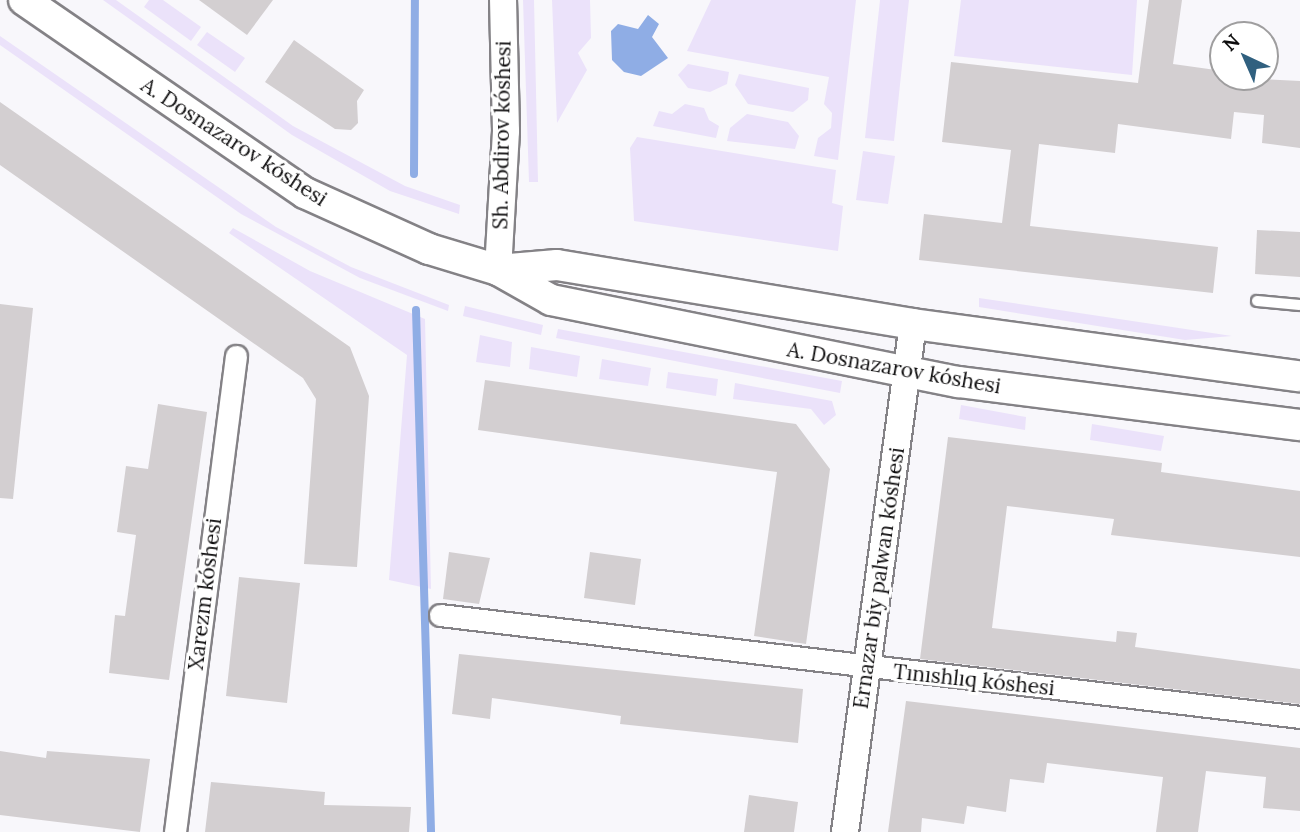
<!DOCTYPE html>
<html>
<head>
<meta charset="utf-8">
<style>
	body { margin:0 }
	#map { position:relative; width:1300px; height:832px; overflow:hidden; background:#f8f7fb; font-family:Lora,serif }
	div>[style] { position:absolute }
	.green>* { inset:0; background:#ebe2fa }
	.water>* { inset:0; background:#8fade5 }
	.stream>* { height:8px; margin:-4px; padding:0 4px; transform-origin:4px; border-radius:4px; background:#8fade5 }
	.building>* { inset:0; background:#d3cfd1 }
	.roads { filter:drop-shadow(2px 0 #848286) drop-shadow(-2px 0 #848286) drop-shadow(0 2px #848286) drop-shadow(0 -2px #848286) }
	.service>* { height:10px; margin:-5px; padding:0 5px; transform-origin:5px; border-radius:5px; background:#fff }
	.minor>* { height:21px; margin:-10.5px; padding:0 10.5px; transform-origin:10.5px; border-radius:10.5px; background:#fff }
	.tertiary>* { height:26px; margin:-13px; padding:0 13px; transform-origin:13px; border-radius:13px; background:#fff }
	.secondary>* { height:30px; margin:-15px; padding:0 15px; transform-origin:15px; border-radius:15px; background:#fff }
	span { translate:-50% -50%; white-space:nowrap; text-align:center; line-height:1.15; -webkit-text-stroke:6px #fff; paint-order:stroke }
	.street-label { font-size:21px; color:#0e0d0e }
	.north { position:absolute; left:1209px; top:21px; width:70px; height:70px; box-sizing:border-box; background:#fff; border:2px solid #9f9e9f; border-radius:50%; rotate:316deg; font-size:19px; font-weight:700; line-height:28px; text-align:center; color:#0e0d0e }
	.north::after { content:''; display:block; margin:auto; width:24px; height:32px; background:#30607f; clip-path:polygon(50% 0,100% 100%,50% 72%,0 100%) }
</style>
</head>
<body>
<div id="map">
	<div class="green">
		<div style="clip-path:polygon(103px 0,116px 0,293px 126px,405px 186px,460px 205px,459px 214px,390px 191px,292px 135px)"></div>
		<div style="clip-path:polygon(149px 0,163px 0,201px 27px,191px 41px,144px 7px)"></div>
		<div style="clip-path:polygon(523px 0,534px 0,538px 182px,529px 182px)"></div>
		<div style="clip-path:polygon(552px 0,590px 0,591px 38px,578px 53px,587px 70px,557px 123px)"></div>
		<div style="clip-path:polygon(711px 0,856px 0,838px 160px,814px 156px,818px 138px,831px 128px,832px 113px,824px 104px,829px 77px,687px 51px)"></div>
		<div style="clip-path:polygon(880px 0,909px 0,894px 141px,865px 138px)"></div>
		<div style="clip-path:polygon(961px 0,1137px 0,1132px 75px,954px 56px)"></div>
		<div style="clip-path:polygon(207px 32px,245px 58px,235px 72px,197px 45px)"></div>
		<div style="clip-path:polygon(0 36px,276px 227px,351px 267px,449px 305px,448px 311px,360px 278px,241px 214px,0 45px)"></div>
		<div style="clip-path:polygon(688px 64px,729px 72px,727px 84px,710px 92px,688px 88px,678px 75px)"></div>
		<div style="clip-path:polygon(739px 74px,809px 88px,808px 100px,793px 112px,748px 104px,735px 85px)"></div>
		<div style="clip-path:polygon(685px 104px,704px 108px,709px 120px,719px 126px,716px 138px,653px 126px,659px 111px,672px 114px)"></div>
		<div style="clip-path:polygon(747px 114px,788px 122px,799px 136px,795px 149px,727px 141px,730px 128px)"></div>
		<div style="clip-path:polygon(637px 137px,836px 170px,832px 203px,843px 206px,838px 251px,634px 221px,630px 148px)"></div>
		<div style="clip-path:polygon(863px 151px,895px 156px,888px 204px,856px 200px)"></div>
		<div style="clip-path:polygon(233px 228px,310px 271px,425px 319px,431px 589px,389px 580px,407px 355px,229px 233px)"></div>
		<div style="clip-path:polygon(979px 298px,1232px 336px,1185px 340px,979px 307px)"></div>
		<div style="clip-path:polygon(465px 306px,543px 325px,541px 335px,463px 316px)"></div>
		<div style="clip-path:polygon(558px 329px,842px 381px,840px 393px,556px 338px)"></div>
		<div style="clip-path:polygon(480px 335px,512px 342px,510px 367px,476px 362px)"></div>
		<div style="clip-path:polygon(531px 347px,580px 356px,577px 377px,529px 369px)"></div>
		<div style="clip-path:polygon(602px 359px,651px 368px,648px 386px,599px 379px)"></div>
		<div style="clip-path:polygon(668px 372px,718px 379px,716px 396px,666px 388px)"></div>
		<div style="clip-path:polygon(735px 383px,832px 401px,836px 415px,824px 425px,811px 409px,733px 399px)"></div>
		<div style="clip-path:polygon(961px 405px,1026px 417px,1025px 430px,959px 419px)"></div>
		<div style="clip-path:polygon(1092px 424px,1164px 436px,1161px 451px,1090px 440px)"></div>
	</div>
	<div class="water">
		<div style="clip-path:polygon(648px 15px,659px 24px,652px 37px,668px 58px,641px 76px,624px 72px,612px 60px,611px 31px,618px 24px,638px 29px)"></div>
	</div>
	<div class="stream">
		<div style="left:414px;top:174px;width:174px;rotate:-89.7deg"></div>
		<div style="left:416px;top:310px;width:522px;rotate:88.35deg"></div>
	</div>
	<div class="building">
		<div style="clip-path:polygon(199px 0,273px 0,247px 35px)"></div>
		<div style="clip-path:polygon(1149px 0,1182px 0,1173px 64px,1223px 71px,1223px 77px,1300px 81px,1300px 148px,1262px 143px,1264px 115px,1234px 112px,1231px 139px,1118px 124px,1115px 153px,1039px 144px,1030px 226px,1218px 247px,1213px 293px,919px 260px,924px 214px,1002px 223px,1011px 150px,942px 142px,951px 62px,1138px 83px)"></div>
		<div style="clip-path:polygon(294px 40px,364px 90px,357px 101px,358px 123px,351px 130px,335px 129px,265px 82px)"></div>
		<div style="clip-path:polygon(0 102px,350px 347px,369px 396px,357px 567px,304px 564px,316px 399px,303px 378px,0 165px)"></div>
		<div style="clip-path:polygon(1257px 230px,1300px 232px,1300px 277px,1255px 274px)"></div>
		<div style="clip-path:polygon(0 304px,33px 308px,13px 499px,0 498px)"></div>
		<div style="clip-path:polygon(485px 380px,796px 424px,830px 469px,806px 644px,754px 636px,777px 472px,478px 430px)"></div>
		<div style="clip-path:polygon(158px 404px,207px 412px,169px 680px,109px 673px,115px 615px,125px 616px,136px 535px,117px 532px,126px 466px,148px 469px)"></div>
		<div style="clip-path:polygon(948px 437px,1124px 458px,1162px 463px,1161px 472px,1300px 491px,1300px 557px,1111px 535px,1114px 519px,1007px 506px,992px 628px,1116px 642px,1117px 631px,1137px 633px,1135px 647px,1300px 669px,1300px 704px,920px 659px)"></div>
		<div style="clip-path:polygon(449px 552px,490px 558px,479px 604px,443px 599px)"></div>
		<div style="clip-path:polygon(590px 552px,641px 559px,635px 605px,584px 598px)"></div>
		<div style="clip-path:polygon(239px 577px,300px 583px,287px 703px,226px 696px)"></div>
		<div style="clip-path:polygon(459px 654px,803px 689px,798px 743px,620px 724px,621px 716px,492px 698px,490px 719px,452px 714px)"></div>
		<div style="clip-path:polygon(906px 701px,1300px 748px,1300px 811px,1263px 808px,1266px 777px,1206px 771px,1198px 832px,1156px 832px,1163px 777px,1047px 763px,1044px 783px,1010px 779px,1006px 812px,967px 806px,964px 824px,922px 818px,921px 832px,888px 832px)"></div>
		<div style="clip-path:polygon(0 751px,46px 758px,47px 751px,150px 759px,140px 832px,0 815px)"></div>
		<div style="clip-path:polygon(211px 782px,325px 792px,324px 805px,411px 807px,409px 832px,205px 832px)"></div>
		<div style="clip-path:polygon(749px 795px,798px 802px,794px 832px,744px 832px)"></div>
	</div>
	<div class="roads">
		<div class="service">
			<div style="left:1257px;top:301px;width:43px;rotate:5.3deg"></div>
		</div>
		<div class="minor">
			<div style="left:440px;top:615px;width:866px;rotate:6.76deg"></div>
			<div style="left:175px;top:832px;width:480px;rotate:-82.7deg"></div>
		</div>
		<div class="tertiary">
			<div style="left:498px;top:270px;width:139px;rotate:-86.7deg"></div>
			<div style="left:506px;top:131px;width:131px;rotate:-91.3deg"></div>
			<div style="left:845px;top:832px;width:513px;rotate:-82.38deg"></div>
		</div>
		<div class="secondary">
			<div style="left:24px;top:0;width:341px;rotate:34.5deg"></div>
			<div style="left:305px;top:193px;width:136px;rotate:24.3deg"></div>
			<div style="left:429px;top:249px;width:72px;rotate:16.9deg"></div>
			<div style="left:498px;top:270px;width:61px;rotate:29.5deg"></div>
			<div style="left:551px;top:300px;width:416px;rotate:11.4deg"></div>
			<div style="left:959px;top:382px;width:344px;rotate:7.2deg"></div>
			<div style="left:498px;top:270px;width:59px;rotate:-4.8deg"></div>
			<div style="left:557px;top:265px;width:361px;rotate:9.4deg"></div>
			<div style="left:913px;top:324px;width:390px;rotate:7.7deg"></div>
		</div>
	</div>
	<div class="street-label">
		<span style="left:502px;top:135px;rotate:-89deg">Sh. Abdirov kóshesi</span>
		<span style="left:234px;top:142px;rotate:33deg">A. Dosnazarov kóshesi</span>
		<span style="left:894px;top:368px;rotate:10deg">A. Dosnazarov kóshesi</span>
		<span style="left:879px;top:578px;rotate:-82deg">Ernazar biy palwan kóshesi</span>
		<span style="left:205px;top:594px;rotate:-83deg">Xarezm kóshesi</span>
		<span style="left:974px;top:680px;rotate:6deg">Tınıshlıq kóshesi</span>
	</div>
	<div class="north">N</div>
</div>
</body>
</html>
